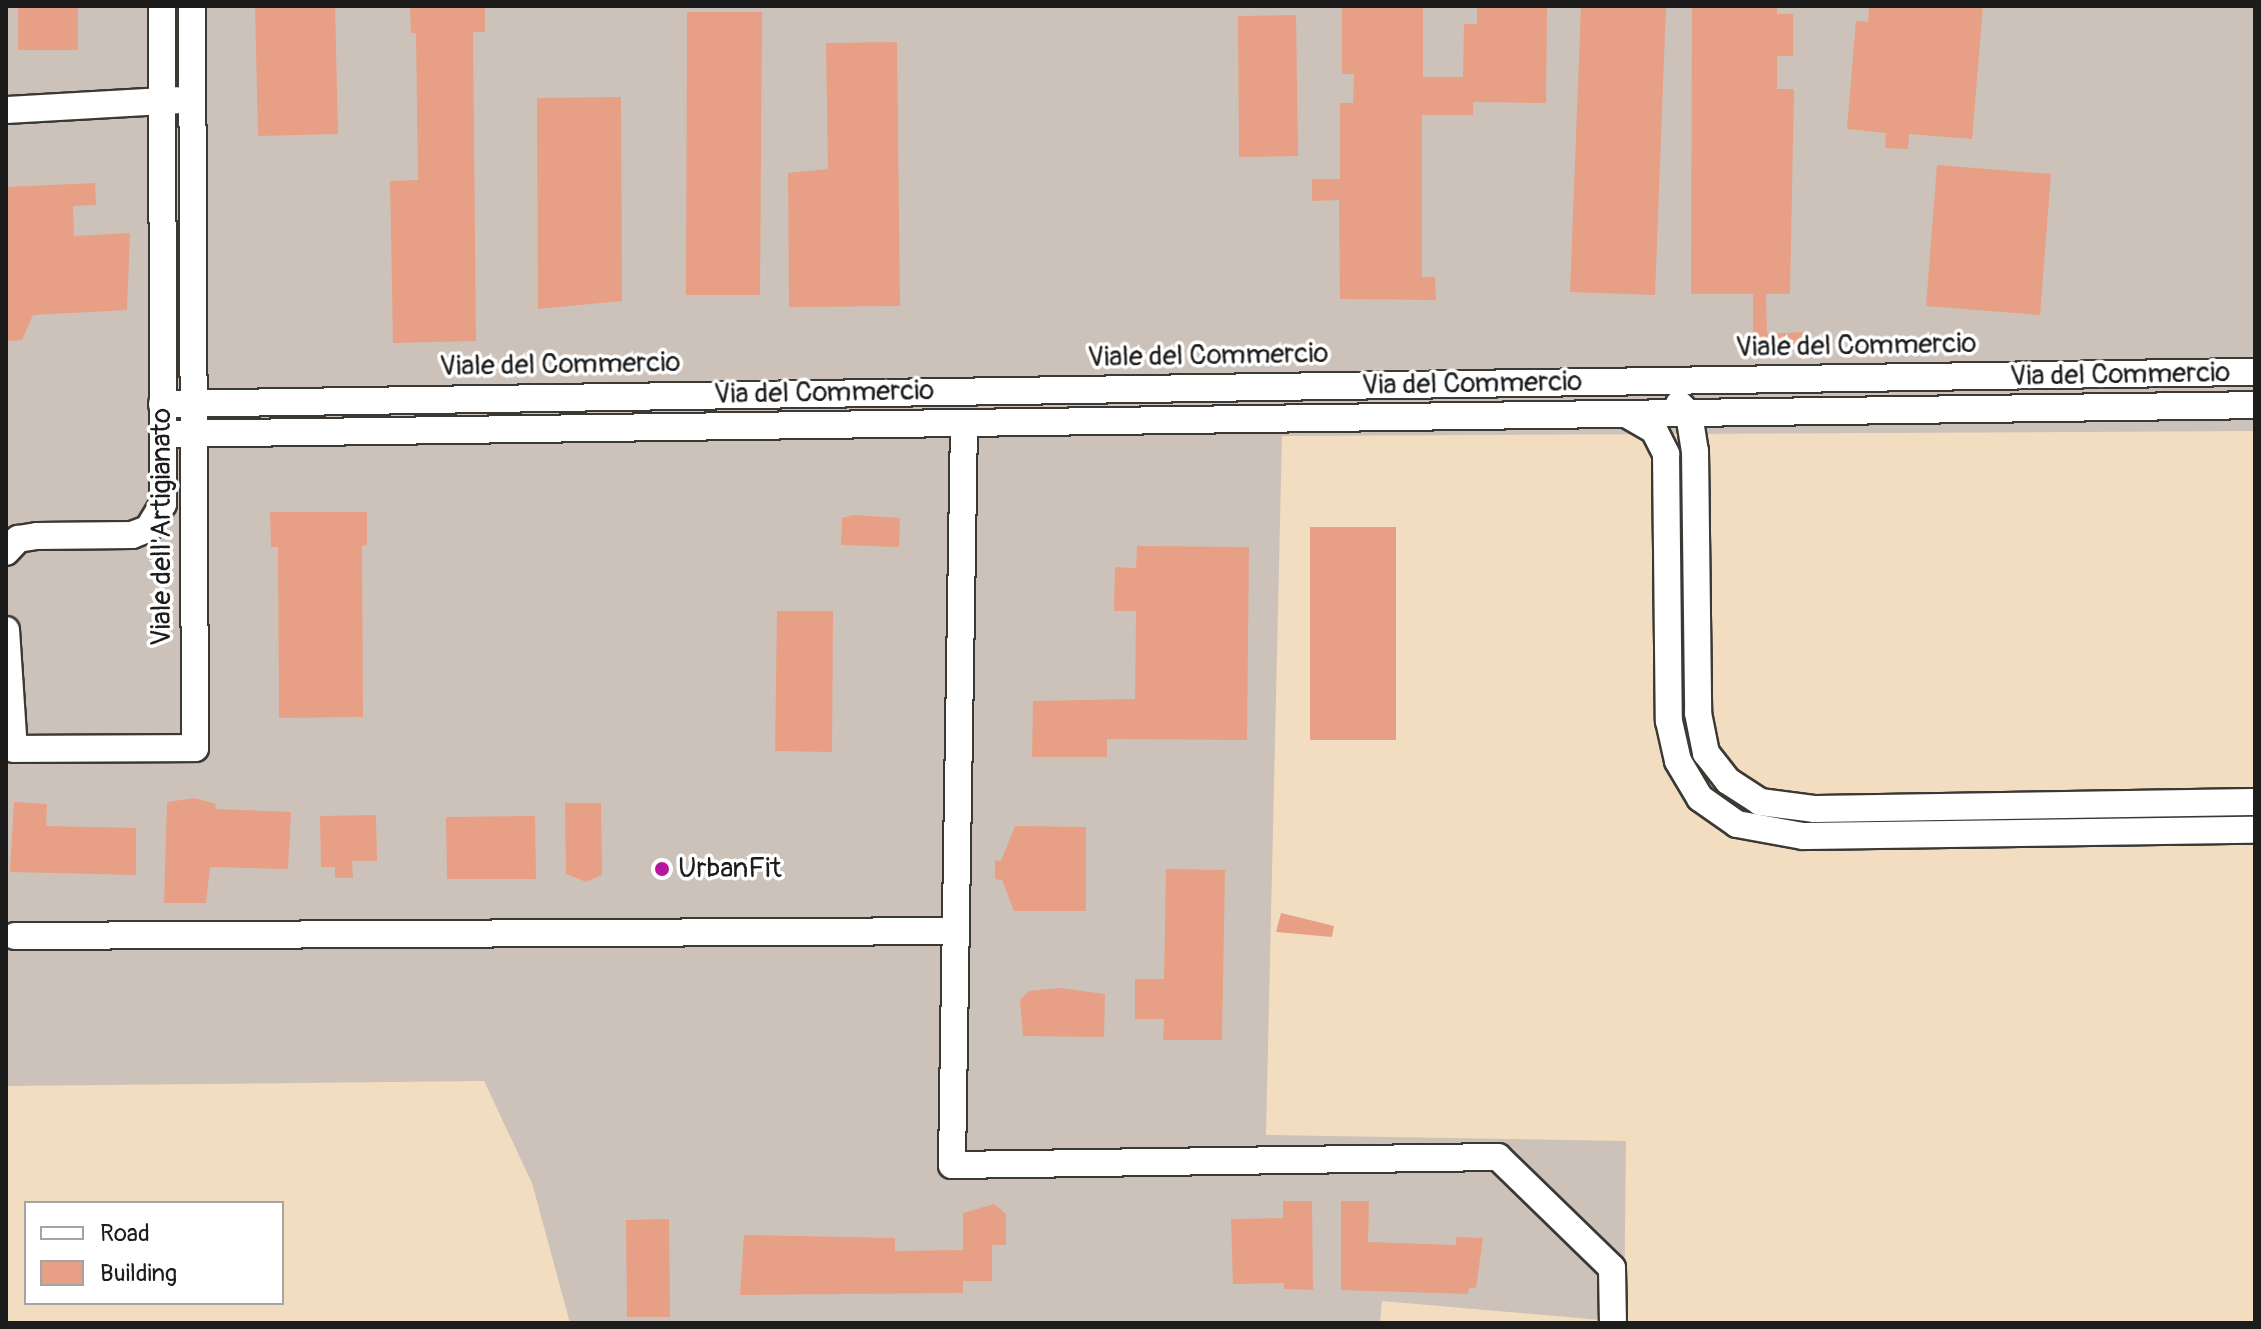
<!DOCTYPE html>
<html>
<head>
<meta charset="utf-8">
<style>
	body { margin:0 }
	#map { position:relative; width:2261px; height:1329px; overflow:hidden; background:#f3ddc0; font-family:Pangolin,sans-serif }
	div>[style] { position:absolute }
	.industrial>* { inset:0; background:#cdc2b9 }
	.building>* { inset:0; background:#e7a085 }
	.roads { filter:drop-shadow(2px 0 #3c3935) drop-shadow(-2px 0 #3c3935) drop-shadow(0 2px #3c3935) drop-shadow(0 -2px #3c3935) }
	.minor>* { height:26px; margin:-13px; padding:0 13px; transform-origin:13px; border-radius:13px; background:#fff }
	.dots>* { width:22px; height:22px; translate:-50% -50%; box-sizing:border-box; border:4px solid #fff; border-radius:50% }
	span { translate:-50% -50%; white-space:nowrap; text-align:center; line-height:1.15; -webkit-text-stroke:7px #fff; paint-order:stroke }
	.street-label { font-size:28px; color:#1c1c1c }
	.poi-label { font-size:28px; color:#1c1c1c }
	.left { translate:0 -50%; text-align:left }
	.frame { position:absolute; inset:0; border:8px solid #1c1c1c; pointer-events:none }
	.legend { position:absolute; left:24px; top:1201px; width:260px; height:104px; box-sizing:border-box; background:#fff; border:2px solid #a4a4a4; margin:0; padding:10px 14px; list-style:none; font-size:24px; color:#1c1c1c }
	.legend li { display:flex; align-items:center; gap:16px; height:40px }
	.legend b { width:40px; border:2px solid #a4a4a4 }
</style>
</head>
<body>
<div id="map">
	<div class="industrial">
		<div style="clip-path:polygon(6px 6px,2255px 6px,2255px 431px,1282px 436px,1266px 1135px,1626px 1141px,1624px 1322px,1382px 1301px,1380px 1323px,570px 1323px,532px 1183px,484px 1081px,6px 1086px)"></div>
	</div>
	<div class="building">
		<div style="clip-path:polygon(18px 6px,78px 6px,78px 50px,18px 50px)"></div>
		<div style="clip-path:polygon(255px 6px,335px 6px,338px 134px,258px 136px)"></div>
		<div style="clip-path:polygon(410px 6px,485px 6px,485px 32px,473px 32px,476px 341px,393px 343px,390px 181px,418px 180px,416px 33px,411px 33px)"></div>
		<div style="clip-path:polygon(1342px 6px,1423px 6px,1423px 77px,1463px 77px,1464px 24px,1477px 24px,1477px 6px,1547px 6px,1546px 103px,1473px 102px,1473px 115px,1422px 115px,1422px 277px,1435px 277px,1436px 300px,1340px 299px,1339px 200px,1312px 201px,1312px 179px,1340px 179px,1340px 103px,1353px 103px,1354px 74px,1342px 74px)"></div>
		<div style="clip-path:polygon(1581px 6px,1666px 6px,1655px 295px,1570px 292px)"></div>
		<div style="clip-path:polygon(1692px 6px,1777px 6px,1777px 14px,1793px 14px,1793px 56px,1777px 56px,1777px 89px,1794px 89px,1790px 294px,1766px 294px,1767px 334px,1803px 332px,1803px 347px,1753px 349px,1753px 294px,1691px 294px)"></div>
		<div style="clip-path:polygon(1869px 6px,1983px 6px,1972px 139px,1909px 134px,1908px 149px,1885px 148px,1886px 133px,1847px 129px,1856px 21px,1868px 22px)"></div>
		<div style="clip-path:polygon(687px 12px,762px 12px,760px 295px,686px 295px)"></div>
		<div style="clip-path:polygon(1296px 15px,1298px 156px,1239px 157px,1238px 16px)"></div>
		<div style="clip-path:polygon(897px 42px,900px 306px,789px 307px,788px 173px,828px 169px,826px 43px)"></div>
		<div style="clip-path:polygon(621px 97px,622px 301px,538px 309px,537px 98px)"></div>
		<div style="clip-path:polygon(1937px 165px,2051px 174px,2040px 315px,1926px 306px)"></div>
		<div style="clip-path:polygon(95px 183px,96px 205px,73px 206px,74px 236px,130px 233px,127px 310px,33px 315px,22px 340px,6px 341px,6px 187px)"></div>
		<div style="clip-path:polygon(270px 512px,367px 512px,367px 545px,362px 546px,363px 717px,279px 718px,278px 547px,271px 547px)"></div>
		<div style="clip-path:polygon(854px 515px,900px 518px,899px 547px,841px 545px,842px 518px)"></div>
		<div style="clip-path:polygon(1310px 527px,1396px 527px,1396px 740px,1310px 740px)"></div>
		<div style="clip-path:polygon(1137px 546px,1249px 547px,1247px 740px,1107px 739px,1107px 757px,1032px 757px,1033px 701px,1135px 699px,1136px 611px,1114px 611px,1115px 567px,1136px 568px)"></div>
		<div style="clip-path:polygon(777px 611px,833px 611px,832px 752px,775px 751px)"></div>
		<div style="clip-path:polygon(195px 798px,216px 804px,215px 809px,291px 812px,288px 869px,210px 867px,206px 903px,164px 903px,167px 802px)"></div>
		<div style="clip-path:polygon(14px 802px,47px 804px,46px 826px,136px 828px,136px 875px,10px 872px)"></div>
		<div style="clip-path:polygon(565px 803px,601px 803px,602px 875px,586px 882px,566px 874px)"></div>
		<div style="clip-path:polygon(376px 815px,377px 861px,352px 861px,353px 878px,335px 878px,335px 867px,321px 867px,320px 816px)"></div>
		<div style="clip-path:polygon(535px 816px,536px 879px,447px 879px,446px 817px)"></div>
		<div style="clip-path:polygon(1015px 826px,1086px 827px,1086px 911px,1014px 911px,1002px 880px,995px 879px,995px 860px,1001px 861px)"></div>
		<div style="clip-path:polygon(1166px 869px,1225px 870px,1222px 1040px,1163px 1040px,1164px 1019px,1135px 1019px,1135px 979px,1164px 979px)"></div>
		<div style="clip-path:polygon(1281px 913px,1334px 926px,1332px 937px,1276px 932px)"></div>
		<div style="clip-path:polygon(1060px 988px,1105px 994px,1104px 1037px,1023px 1036px,1020px 1000px,1029px 991px)"></div>
		<div style="clip-path:polygon(1283px 1201px,1312px 1201px,1313px 1290px,1284px 1289px,1284px 1283px,1233px 1284px,1231px 1219px,1283px 1218px)"></div>
		<div style="clip-path:polygon(1341px 1201px,1369px 1201px,1368px 1242px,1456px 1245px,1456px 1237px,1483px 1238px,1476px 1288px,1469px 1288px,1468px 1294px,1341px 1290px)"></div>
		<div style="clip-path:polygon(994px 1204px,1006px 1214px,1006px 1245px,992px 1245px,992px 1281px,963px 1281px,963px 1293px,740px 1295px,744px 1235px,895px 1238px,895px 1251px,963px 1250px,963px 1213px)"></div>
		<div style="clip-path:polygon(669px 1219px,670px 1317px,627px 1317px,626px 1220px)"></div>
	</div>
	<div class="roads">
		<div class="minor">
			<div style="left:6px;top:110px;width:171px;rotate:-3.3deg"></div>
			<div style="left:162px;top:404px;width:2093px;rotate:-0.88deg"></div>
			<div style="left:1679px;top:404px;width:14px;rotate:45deg"></div>
			<div style="left:1689px;top:414px;width:37px;rotate:81deg"></div>
			<div style="left:1695px;top:451px;width:262px;rotate:89.3deg"></div>
			<div style="left:1698px;top:713px;width:41px;rotate:78.7deg"></div>
			<div style="left:1706px;top:753px;width:36px;rotate:52deg"></div>
			<div style="left:1728px;top:781px;width:38px;rotate:33deg"></div>
			<div style="left:1760px;top:802px;width:54px;rotate:7.4deg"></div>
			<div style="left:1814px;top:809px;width:441px;rotate:-0.9deg"></div>
			<div style="left:1626px;top:414px;width:32px;rotate:30deg"></div>
			<div style="left:1654px;top:430px;width:27px;rotate:63deg"></div>
			<div style="left:1666px;top:454px;width:267px;rotate:89.4deg"></div>
			<div style="left:1669px;top:721px;width:41px;rotate:77.3deg"></div>
			<div style="left:1678px;top:761px;width:43px;rotate:59.3deg"></div>
			<div style="left:1700px;top:798px;width:45px;rotate:35.1deg"></div>
			<div style="left:1737px;top:824px;width:67px;rotate:10.3deg"></div>
			<div style="left:1803px;top:836px;width:452px;rotate:-0.8deg"></div>
			<div style="left:964px;top:423px;width:742px;rotate:90.93deg"></div>
			<div style="left:952px;top:1165px;width:546px;rotate:-0.84deg"></div>
			<div style="left:1498px;top:1157px;width:159px;rotate:44.2deg"></div>
			<div style="left:1612px;top:1268px;width:55px;rotate:89deg"></div>
			<div style="left:163px;top:434px;width:2092px;rotate:-0.79deg"></div>
			<div style="left:6px;top:552px;width:18px;rotate:-47deg"></div>
			<div style="left:18px;top:539px;width:19px;rotate:-9deg"></div>
			<div style="left:37px;top:536px;width:95px;rotate:-0.6deg"></div>
			<div style="left:132px;top:535px;width:17px;rotate:-21deg"></div>
			<div style="left:148px;top:529px;width:29px;rotate:-59deg"></div>
			<div style="left:163px;top:504px;width:498px;rotate:-90.1deg"></div>
			<div style="left:6px;top:630px;width:119px;rotate:86.2deg"></div>
			<div style="left:14px;top:749px;width:181px;rotate:-0.3deg"></div>
			<div style="left:195px;top:748px;width:742px;rotate:-90.23deg"></div>
			<div style="left:15px;top:936px;width:940px;rotate:-0.3deg"></div>
		</div>
	</div>
	<div class="dots">
		<div style="left:662px;top:869px;background:#b5179e"></div>
	</div>
	<div class="street-label">
		<span style="left:1856px;top:346px;rotate:-1deg">Viale del Commercio</span>
		<span style="left:1208px;top:356px;rotate:-1deg">Viale del Commercio</span>
		<span style="left:560px;top:365px;rotate:-1deg">Viale del Commercio</span>
		<span style="left:2120px;top:375px;rotate:-1deg">Via del Commercio</span>
		<span style="left:1472px;top:384px;rotate:-1deg">Via del Commercio</span>
		<span style="left:824px;top:393px;rotate:-1deg">Via del Commercio</span>
		<span style="left:162px;top:527px;rotate:-90deg">Viale dell'Artigianato</span>
	</div>
	<div class="poi-label">
		<span class="left" style="left:678px;top:869px">UrbanFit</span>
	</div>
	<div class="frame"></div>
	<ul class="legend">
	<li><b style="height:10px;background:#fff"></b>Road</li>
	<li><b style="height:22px;background:#e7a085"></b>Building</li>
	</ul>
</div>
</body>
</html>
